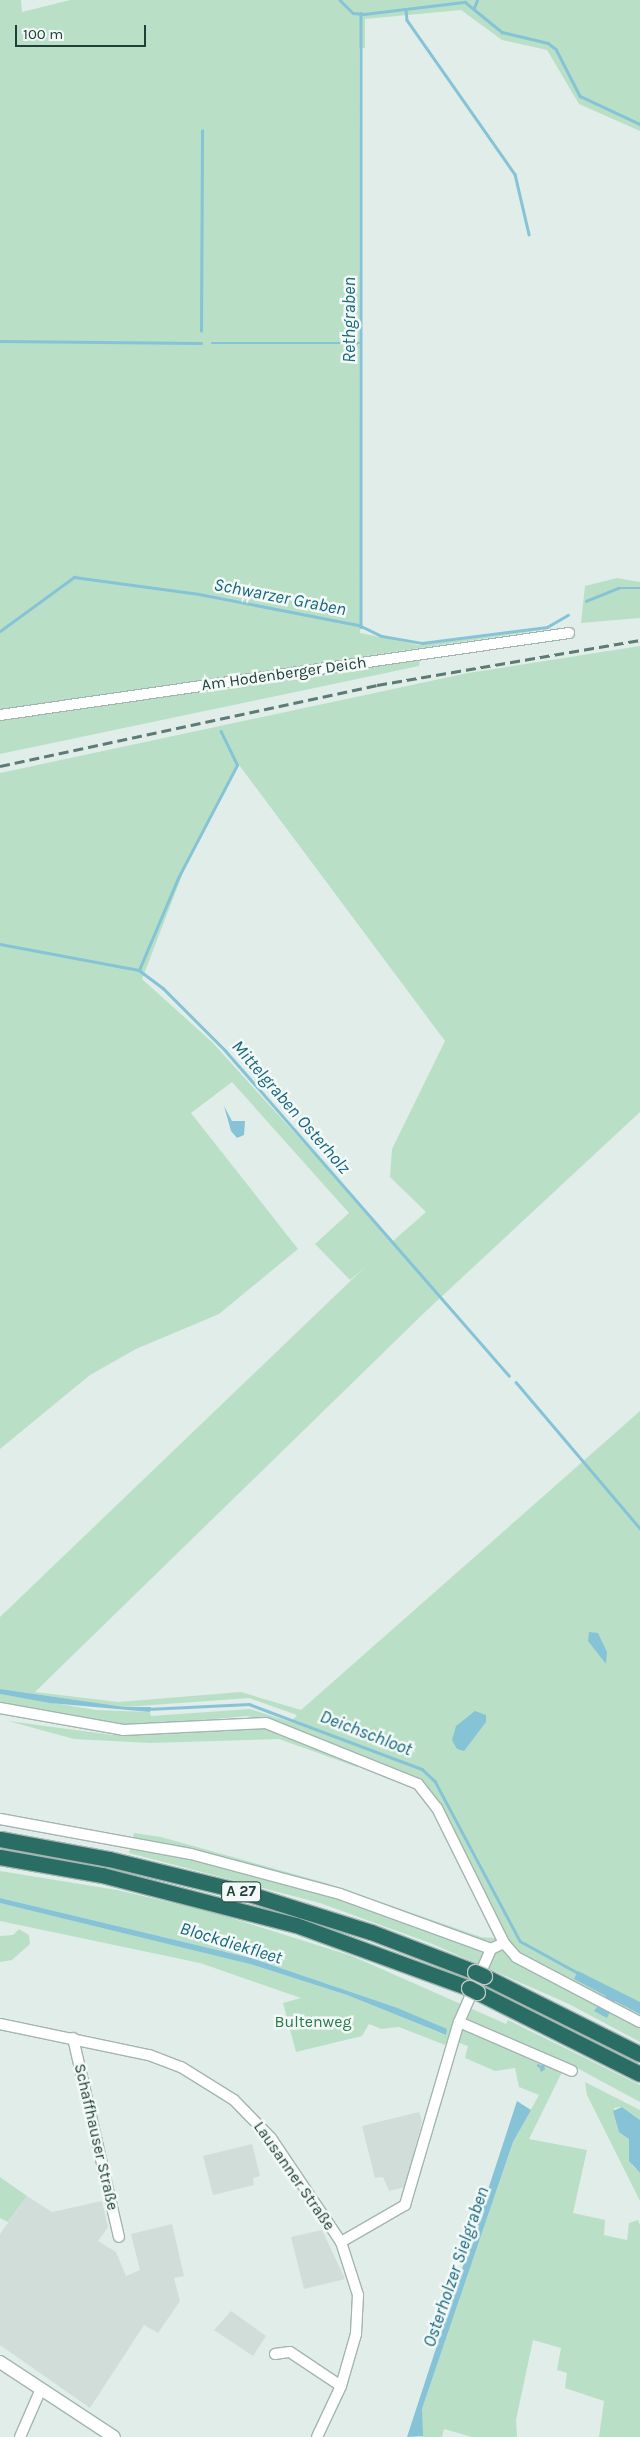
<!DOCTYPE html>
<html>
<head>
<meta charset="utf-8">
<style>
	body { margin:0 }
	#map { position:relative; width:640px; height:2437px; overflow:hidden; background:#e1ede9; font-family:Karla,sans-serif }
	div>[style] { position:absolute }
	.built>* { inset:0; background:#d0ddd8 }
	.green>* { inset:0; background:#b9e0c6 }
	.water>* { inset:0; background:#86c3d6 }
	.stream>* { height:2.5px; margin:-1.25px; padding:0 1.25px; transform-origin:1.25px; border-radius:1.25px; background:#86c3d6 }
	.roads { filter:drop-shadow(1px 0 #a3b5b1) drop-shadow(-1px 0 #a3b5b1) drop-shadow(0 1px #a3b5b1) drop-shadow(0 -1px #a3b5b1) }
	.minor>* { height:10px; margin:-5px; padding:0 5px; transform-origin:5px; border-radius:5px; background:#fff }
	.tertiary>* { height:12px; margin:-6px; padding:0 6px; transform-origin:6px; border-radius:6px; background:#fff }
	.motorway>* { height:15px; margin:-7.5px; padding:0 7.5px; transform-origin:7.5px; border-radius:7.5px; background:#2a6d65 }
	.rail>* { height:2.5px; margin-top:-1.25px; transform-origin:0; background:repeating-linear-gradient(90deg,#5b7b74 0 10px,transparent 0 15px) }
	.bridges { filter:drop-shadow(1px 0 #c1c9c8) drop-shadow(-1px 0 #c1c9c8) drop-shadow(0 1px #c1c9c8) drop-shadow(0 -1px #c1c9c8) }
	.motorway-bridge>* { height:15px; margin:-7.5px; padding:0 7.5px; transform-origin:7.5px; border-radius:7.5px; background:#2a6d65 }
	span { translate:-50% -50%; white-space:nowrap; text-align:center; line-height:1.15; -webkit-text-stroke:5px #f2f9f6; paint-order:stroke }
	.shield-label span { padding:1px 4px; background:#f2f9f6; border:1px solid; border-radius:4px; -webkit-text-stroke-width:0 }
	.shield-label { font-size:15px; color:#203f39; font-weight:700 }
	.street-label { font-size:16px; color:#203f39 }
	.park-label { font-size:16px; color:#28794d }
	.water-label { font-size:18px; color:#16667f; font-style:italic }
	.scale { position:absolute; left:15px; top:25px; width:131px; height:22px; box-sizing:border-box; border:2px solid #203f39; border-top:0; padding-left:6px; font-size:15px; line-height:18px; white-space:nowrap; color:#203f39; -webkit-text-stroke:4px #f2f9f6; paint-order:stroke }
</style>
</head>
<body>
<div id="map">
	<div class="built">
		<div style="clip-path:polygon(419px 2112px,422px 2121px,405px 2187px,389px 2191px,383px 2177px,375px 2178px,362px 2126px)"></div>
		<div style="clip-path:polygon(252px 2144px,260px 2176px,253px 2178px,254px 2185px,213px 2195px,203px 2156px)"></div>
		<div style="clip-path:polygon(27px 2196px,52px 2212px,102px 2201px,108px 2227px,98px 2241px,116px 2252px,126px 2276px,140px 2270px,131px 2234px,172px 2224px,184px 2276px,174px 2278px,180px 2301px,158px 2333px,144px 2325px,90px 2408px,0 2345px,0 2234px)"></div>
		<div style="clip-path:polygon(322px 2230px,345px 2279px,304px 2289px,291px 2237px)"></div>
		<div style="clip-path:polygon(231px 2311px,266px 2336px,253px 2356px,214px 2330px)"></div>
	</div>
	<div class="green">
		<div style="clip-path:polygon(0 0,21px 0,22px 12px,70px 0,640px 0,640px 131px,579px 104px,547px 50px,502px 40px,461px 10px,365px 19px,365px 48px,359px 48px,360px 633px,419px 645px,562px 627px,0 710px)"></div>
		<div style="clip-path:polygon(617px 578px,640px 582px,640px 618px,581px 623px,585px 586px)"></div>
		<div style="clip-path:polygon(evenodd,640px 646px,640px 1112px,424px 1313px,35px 1692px,118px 1702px,241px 1692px,301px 1710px,640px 1411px,640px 2042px,569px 2004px,430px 1943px,320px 1903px,129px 1853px,134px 1833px,161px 1837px,326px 1883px,481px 1937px,507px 1939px,447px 1817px,421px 1781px,365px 1757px,357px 1767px,279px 1739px,150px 1743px,74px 1739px,8px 1721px,113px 1735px,260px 1726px,273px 1731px,272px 1721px,247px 1716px,139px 1726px,111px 1724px,0 1705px,0 1694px,96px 1710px,150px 1712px,151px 1716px,250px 1709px,291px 1722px,297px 1715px,249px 1698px,125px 1707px,0 1689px,0 1617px,365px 1267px,350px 1280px,315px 1244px,349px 1213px,232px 1082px,191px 1113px,298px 1249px,219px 1314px,136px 1349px,90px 1375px,0 1449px,0 773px,468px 673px,640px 646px,239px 765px,445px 1041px,392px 1149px,390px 1177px,426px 1212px,393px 1241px,212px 1042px,142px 979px,186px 865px,239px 765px)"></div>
		<div style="clip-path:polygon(420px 660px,419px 666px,0 754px,0 720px)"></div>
		<div style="clip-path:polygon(0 1871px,117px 1890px,212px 1912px,352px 1956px,506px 2024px,508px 2020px,640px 2085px,640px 2102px,577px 2068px,571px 2073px,563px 2070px,529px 2139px,587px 2150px,573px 2213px,605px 2220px,604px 2235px,627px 2240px,629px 2223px,638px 2220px,640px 2225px,640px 2437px,599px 2437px,604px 2401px,565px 2388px,567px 2373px,557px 2370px,561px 2348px,533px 2340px,516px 2420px,517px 2437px,472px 2437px,444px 2429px,442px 2437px,422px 2437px,422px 2409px,513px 2142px,539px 2095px,519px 2087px,515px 2068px,495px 2071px,465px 2058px,468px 2046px,448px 2039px,445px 2045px,399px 2027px,381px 2029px,369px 2024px,362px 2036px,296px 2052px,283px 2003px,301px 1998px,200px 1963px,0 1921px,0 1903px,151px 1936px,250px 1964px,347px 1995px,445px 2035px,395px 2007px,251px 1958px,0 1898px)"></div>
		<div style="clip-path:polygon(19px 1929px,29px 1935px,30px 1944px,12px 1960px,0 1962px,0 1936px,13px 1935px)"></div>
		<div style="clip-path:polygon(585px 2082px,640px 2110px,640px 2120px,622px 2107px,614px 2108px,618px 2128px,629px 2138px,632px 2165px,640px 2173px,640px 2201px,587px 2095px)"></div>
		<div style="clip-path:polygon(0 2177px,27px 2196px,8px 2222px,0 2218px)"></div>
	</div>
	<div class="water">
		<div style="clip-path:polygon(224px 1106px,232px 1121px,245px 1121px,244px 1135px,237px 1138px,231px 1131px)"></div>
		<div style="clip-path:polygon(589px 1632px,598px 1633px,607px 1652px,606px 1664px,588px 1641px)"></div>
		<div style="clip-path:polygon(0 1689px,125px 1707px,151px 1707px,150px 1712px,50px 1703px,0 1694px)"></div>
		<div style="clip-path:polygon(475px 1711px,486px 1715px,486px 1722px,464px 1751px,457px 1749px,452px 1740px,456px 1726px)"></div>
		<div style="clip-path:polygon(0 1898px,251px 1958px,395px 2007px,447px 2029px,446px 2035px,347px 1995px,250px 1964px,0 1903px)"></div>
		<div style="clip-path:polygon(578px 1971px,640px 2002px,640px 2014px,615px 2001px,607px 2018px,594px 2011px,606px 1996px,574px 1979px)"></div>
		<div style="clip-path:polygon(517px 2101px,531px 2110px,513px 2142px,422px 2409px,423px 2436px,407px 2437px)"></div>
		<div style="clip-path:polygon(622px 2107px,640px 2120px,640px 2173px,629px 2161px,629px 2139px,619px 2132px,613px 2111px)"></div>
	</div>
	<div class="stream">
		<div style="left:340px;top:0;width:18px;rotate:45deg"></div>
		<div style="left:353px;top:13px;width:11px;rotate:5deg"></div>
		<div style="left:364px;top:14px;width:102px;rotate:-6.8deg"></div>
		<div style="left:465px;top:2px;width:48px;rotate:39deg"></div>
		<div style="left:502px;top:32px;width:47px;rotate:13.4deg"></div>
		<div style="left:548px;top:43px;width:10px;rotate:37deg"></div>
		<div style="left:556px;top:49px;width:53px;rotate:62.9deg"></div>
		<div style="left:580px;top:96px;width:66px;rotate:25deg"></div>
		<div style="left:474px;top:8px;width:9px;rotate:-69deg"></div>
		<div style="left:406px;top:9px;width:11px;rotate:85deg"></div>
		<div style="left:407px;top:20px;width:188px;rotate:55deg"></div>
		<div style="left:515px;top:174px;width:62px;rotate:76.9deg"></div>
		<div style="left:361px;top:13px;width:614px;rotate:90deg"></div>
		<div style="left:201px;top:331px;width:200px;rotate:-89.7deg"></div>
		<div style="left:0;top:341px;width:201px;rotate:0.6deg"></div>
		<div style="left:212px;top:343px;width:148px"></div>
		<div style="left:586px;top:601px;width:35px;rotate:-22deg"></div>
		<div style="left:618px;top:588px;width:22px"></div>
		<div style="left:0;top:631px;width:92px;rotate:-36.1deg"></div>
		<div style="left:74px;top:577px;width:126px;rotate:7.7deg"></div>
		<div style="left:199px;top:594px;width:163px;rotate:11deg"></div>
		<div style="left:359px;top:625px;width:25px;rotate:26deg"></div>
		<div style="left:382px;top:636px;width:41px;rotate:9.9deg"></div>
		<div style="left:422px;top:643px;width:126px;rotate:-7.3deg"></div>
		<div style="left:547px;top:627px;width:24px;rotate:-30deg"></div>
		<div style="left:0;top:944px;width:141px;rotate:10.6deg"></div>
		<div style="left:139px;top:970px;width:30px;rotate:37deg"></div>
		<div style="left:163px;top:988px;width:88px;rotate:45deg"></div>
		<div style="left:225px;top:1050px;width:432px;rotate:48.9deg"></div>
		<div style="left:139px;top:970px;width:100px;rotate:-67deg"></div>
		<div style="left:178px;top:878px;width:127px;rotate:-62.4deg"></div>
		<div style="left:237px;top:765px;width:37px;rotate:-116deg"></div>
		<div style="left:516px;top:1382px;width:192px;rotate:49.7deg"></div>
		<div style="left:147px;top:1709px;width:102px;rotate:-2.8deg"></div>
		<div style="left:249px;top:1704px;width:185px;rotate:20.6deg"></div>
		<div style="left:422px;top:1769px;width:18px;rotate:43deg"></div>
		<div style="left:435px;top:1781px;width:181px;rotate:62deg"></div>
		<div style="left:520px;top:1941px;width:68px;rotate:28.8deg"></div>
		<div style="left:538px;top:2065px;width:6px;rotate:31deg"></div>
		<div style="left:541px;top:2070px;width:5px;rotate:-68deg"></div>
	</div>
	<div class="roads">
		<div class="minor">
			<div style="left:0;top:715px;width:575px;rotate:-8.2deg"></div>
			<div style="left:0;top:1708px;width:125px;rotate:10.1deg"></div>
			<div style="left:123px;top:1730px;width:143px;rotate:-2.8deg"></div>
			<div style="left:266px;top:1723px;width:164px;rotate:21.9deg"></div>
			<div style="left:418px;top:1784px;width:31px;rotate:52deg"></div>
			<div style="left:437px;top:1808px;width:151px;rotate:63.6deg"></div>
			<div style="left:504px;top:1943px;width:18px;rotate:49deg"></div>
			<div style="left:516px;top:1957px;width:140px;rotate:27.7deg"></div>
			<div style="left:0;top:1819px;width:194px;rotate:10.4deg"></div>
			<div style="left:191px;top:1854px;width:154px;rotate:15deg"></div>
			<div style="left:340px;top:1894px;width:161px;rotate:20deg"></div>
			<div style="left:459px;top:2022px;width:123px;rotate:23.4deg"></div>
			<div style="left:0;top:2024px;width:152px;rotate:11.8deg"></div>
			<div style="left:149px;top:2055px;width:34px;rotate:21deg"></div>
			<div style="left:181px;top:2067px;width:62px;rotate:31.9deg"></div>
			<div style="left:234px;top:2100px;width:53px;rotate:45.8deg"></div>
			<div style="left:271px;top:2138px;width:125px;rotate:56.1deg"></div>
			<div style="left:341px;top:2242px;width:56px;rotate:72.2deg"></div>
			<div style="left:358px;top:2295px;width:39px;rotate:93deg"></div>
			<div style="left:356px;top:2334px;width:54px;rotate:106.1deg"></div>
			<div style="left:341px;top:2386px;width:56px;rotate:115.2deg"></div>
			<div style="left:73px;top:2038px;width:204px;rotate:77deg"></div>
			<div style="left:341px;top:2242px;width:74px;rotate:-30deg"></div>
			<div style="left:405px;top:2205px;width:191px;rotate:-73.6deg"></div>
			<div style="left:459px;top:2022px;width:80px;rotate:-66.3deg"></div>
			<div style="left:491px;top:1949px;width:14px;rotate:-25deg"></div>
			<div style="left:275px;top:2354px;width:15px;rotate:-8deg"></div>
			<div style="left:290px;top:2352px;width:61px;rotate:33.7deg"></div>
			<div style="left:20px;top:2437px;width:52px;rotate:-66.4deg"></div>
		</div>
		<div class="tertiary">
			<div style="left:0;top:2362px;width:136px;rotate:33.3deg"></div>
		</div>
		<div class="motorway">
			<div style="left:0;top:1839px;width:111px;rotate:10.4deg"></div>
			<div style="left:109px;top:1859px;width:135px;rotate:13.7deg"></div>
			<div style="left:240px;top:1891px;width:137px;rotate:17.4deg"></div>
			<div style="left:371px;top:1932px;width:111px;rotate:21deg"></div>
			<div style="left:0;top:1857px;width:104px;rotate:10deg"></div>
			<div style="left:102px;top:1875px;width:200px;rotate:14.5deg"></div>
			<div style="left:296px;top:1925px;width:184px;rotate:20deg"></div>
			<div style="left:484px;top:1976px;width:174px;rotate:26.6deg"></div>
			<div style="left:477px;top:1992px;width:182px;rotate:26.7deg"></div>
		</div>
	</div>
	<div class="rail">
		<div style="left:0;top:766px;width:386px;rotate:-12.1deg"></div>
		<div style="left:377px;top:685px;width:267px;rotate:-9.7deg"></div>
	</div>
	<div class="bridges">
		<div class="motorway-bridge">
			<div style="left:475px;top:1972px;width:10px;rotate:24deg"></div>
			<div style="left:469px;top:1988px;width:9px;rotate:27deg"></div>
		</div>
	</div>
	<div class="shield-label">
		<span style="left:241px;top:1892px">A 27</span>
	</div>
	<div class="street-label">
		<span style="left:284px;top:674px;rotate:-8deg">Am Hodenberger Deich</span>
		<span style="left:96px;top:2137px;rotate:77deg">Schaffhauser Straße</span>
		<span style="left:294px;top:2176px;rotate:55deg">Lausanner Straße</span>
	</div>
	<div class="park-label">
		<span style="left:313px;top:2022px">Bultenweg</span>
	</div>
	<div class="water-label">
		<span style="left:349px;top:320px;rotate:-90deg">Rethgraben</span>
		<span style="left:280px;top:597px;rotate:11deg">Schwarzer Graben</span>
		<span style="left:291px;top:1107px;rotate:49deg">Mittelgraben Osterholz</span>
		<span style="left:366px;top:1733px;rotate:21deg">Deichschloot</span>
		<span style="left:231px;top:1943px;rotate:17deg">Blockdiekfleet</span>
		<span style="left:456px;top:2267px;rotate:-71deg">Osterholzer Sielgraben</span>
	</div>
	<div class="scale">100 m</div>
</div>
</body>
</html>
